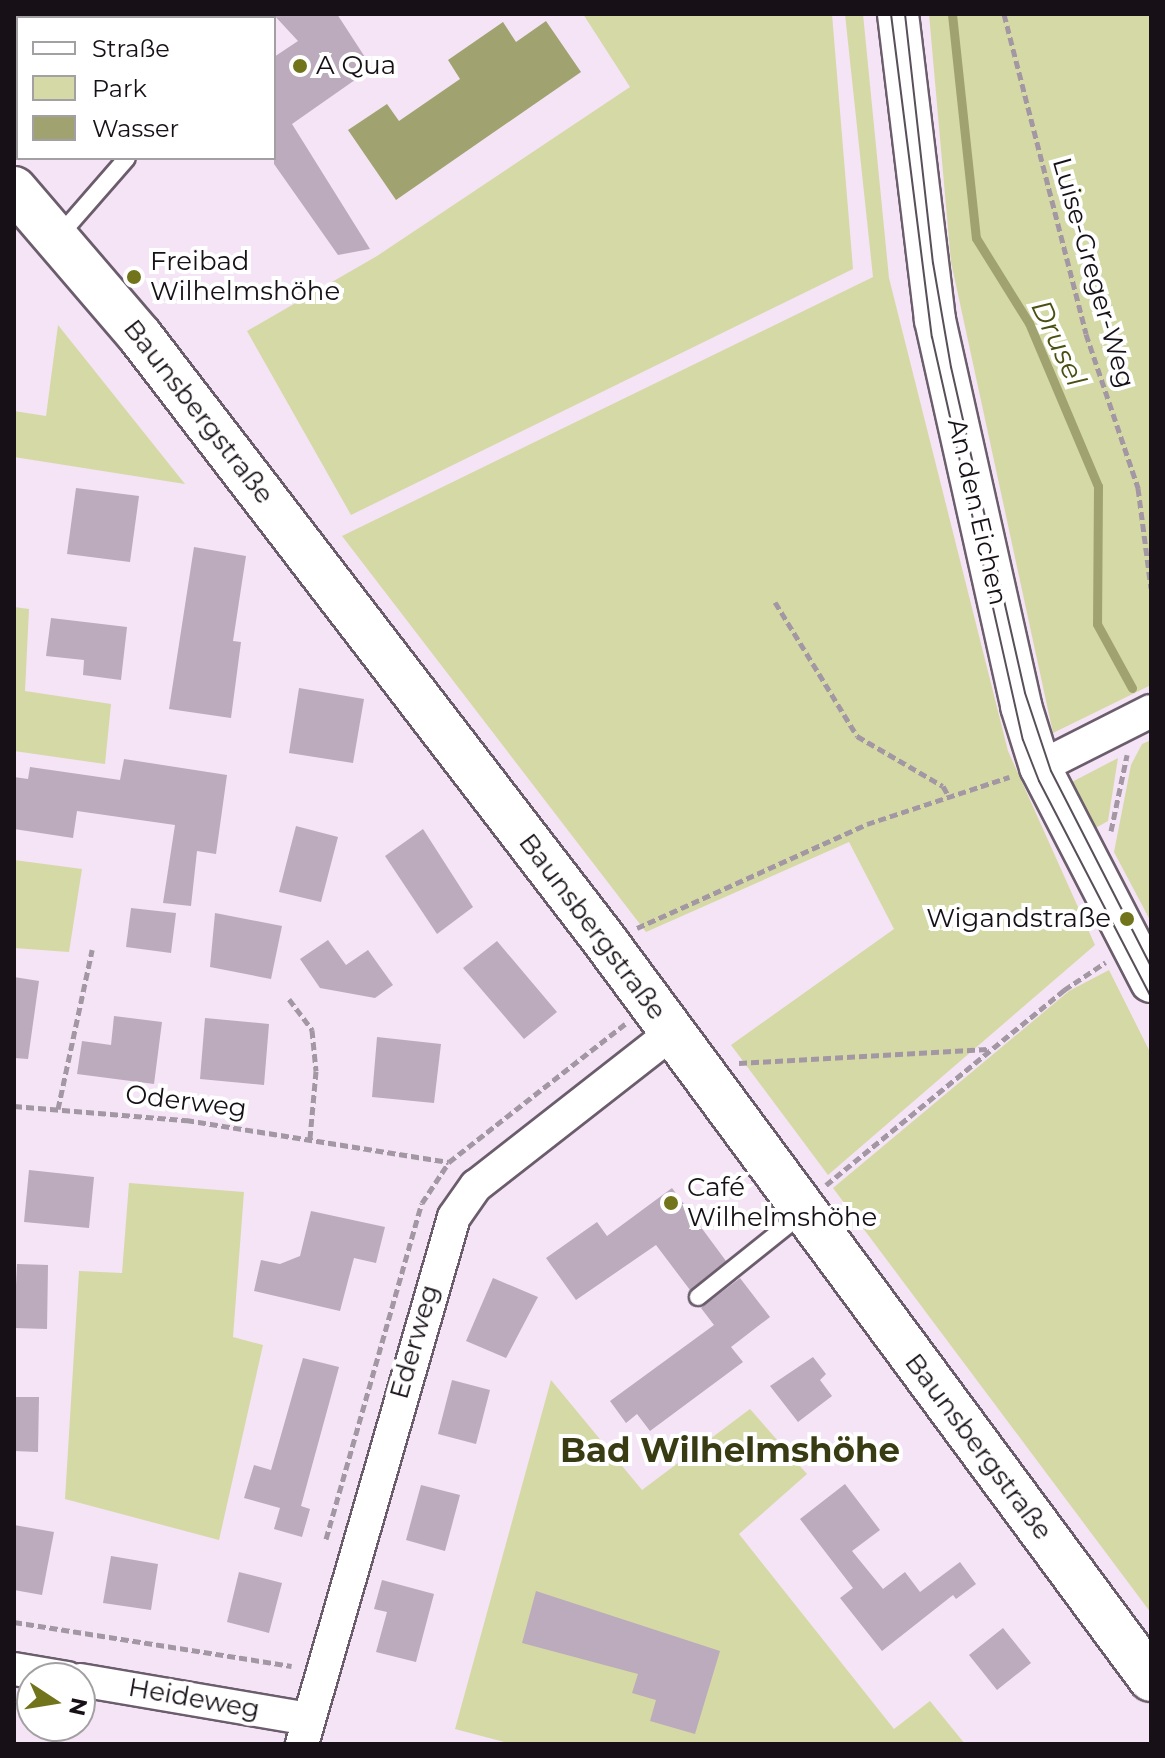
<!DOCTYPE html>
<html>
<head>
<meta charset="utf-8">
<style>
	body { margin:0 }
	#map { position:relative; width:1165px; height:1758px; overflow:hidden; background:#f4e4f5; font-family:Montserrat,sans-serif }
	div>[style] { position:absolute }
	.green>* { inset:0; background:#d5d9a5 }
	.water>* { inset:0; background:#a0a36f }
	.stream>* { height:9px; margin:-4.5px; padding:0 4.5px; transform-origin:4.5px; border-radius:4.5px; background:#a0a36f }
	.building>* { inset:0; background:#bbabbc }
	.path>* { height:5px; margin-top:-2.5px; transform-origin:0; background:repeating-linear-gradient(90deg,#a397a4 0 8px,transparent 0 12px) }
	.roads { filter:drop-shadow(2px 0 #6b5d6c) drop-shadow(-2px 0 #6b5d6c) drop-shadow(0 2px #6b5d6c) drop-shadow(0 -2px #6b5d6c) }
	.service>* { height:16px; margin:-8px; padding:0 8px; transform-origin:8px; border-radius:8px; background:#fff }
	.minor>* { height:32px; margin:-16px; padding:0 16px; transform-origin:16px; border-radius:16px; background:#fff }
	.tertiary>* { height:40px; margin:-20px; padding:0 20px; transform-origin:20px; border-radius:20px; background:#fff }
	.secondary>* { height:44px; margin:-22px; padding:0 22px; transform-origin:22px; border-radius:22px; background:#fff }
	.tram>* { height:2px; margin:-1px; padding:0 1px; transform-origin:1px; border-radius:1px; background:#584f58 }
	.dots>* { width:22px; height:22px; translate:-50% -50%; box-sizing:border-box; border:4px solid #fff; border-radius:50% }
	span { translate:-50% -50%; white-space:nowrap; text-align:center; line-height:1.15; -webkit-text-stroke:8px #fff; paint-order:stroke }
	.poi-label { font-size:26px; color:#171117 }
	.left { translate:0 -50%; text-align:left }
	.right { translate:-100% -50%; text-align:right }
	.street-label { font-size:26px; color:#171117 }
	.water-label { font-size:28px; color:#4d4f12; font-style:italic }
	.district-label { font-size:34px; color:#393b12; font-weight:700 }
	.frame { position:absolute; inset:0; border:16px solid #171117; pointer-events:none }
	.legend { position:absolute; left:16px; top:16px; width:260px; height:144px; box-sizing:border-box; background:#fff; border:2px solid #a2a0a2; margin:0; padding:10px 14px; list-style:none; font-size:24px; color:#171117 }
	.legend li { display:flex; align-items:center; gap:16px; height:40px }
	.legend b { width:40px; border:2px solid #a2a0a2 }
	.north { position:absolute; left:16px; top:1662px; width:80px; height:80px; box-sizing:border-box; background:#fff; border:2px solid #a2a0a2; border-radius:50%; rotate:102deg; font-size:22px; font-weight:700; line-height:32px; text-align:center; color:#171117 }
	.north::after { content:''; display:block; margin:auto; width:28px; height:36px; background:#71741b; clip-path:polygon(50% 0,100% 100%,50% 72%,0 100%) }
</style>
</head>
<body>
<div id="map">
	<div class="green">
		<div style="clip-path:polygon(583px 14px,832px 14px,853px 269px,351px 515px,247px 331px,377px 256px,630px 87px)"></div>
		<div style="clip-path:polygon(845px 14px,863px 14px,889px 278px,1008px 751px,1095px 945px,828px 1175px,731px 1045px,894px 929px,849px 842px,646px 932px,342px 536px,873px 277px)"></div>
		<div style="clip-path:polygon(929px 14px,1151px 14px,1151px 685px,1053px 733px,951px 262px)"></div>
		<div style="clip-path:polygon(58px 325px,185px 484px,14px 457px,14px 411px,46px 416px)"></div>
		<div style="clip-path:polygon(14px 607px,29px 609px,25px 691px,111px 704px,105px 764px,14px 751px)"></div>
		<div style="clip-path:polygon(1151px 740px,1151px 922px,1114px 852px,1131px 765px,1142px 744px)"></div>
		<div style="clip-path:polygon(1118px 758px,1108px 821px,1092px 830px,1070px 783px)"></div>
		<div style="clip-path:polygon(14px 860px,82px 869px,69px 952px,14px 948px)"></div>
		<div style="clip-path:polygon(1109px 970px,1151px 1054px,1151px 1613px,833px 1188px,1069px 991px)"></div>
		<div style="clip-path:polygon(129px 1183px,244px 1192px,233px 1337px,263px 1345px,219px 1540px,65px 1499px,79px 1271px,122px 1273px)"></div>
		<div style="clip-path:polygon(551px 1380px,642px 1490px,750px 1409px,807px 1474px,739px 1534px,894px 1729px,930px 1701px,965px 1744px,512px 1744px,455px 1729px)"></div>
	</div>
	<div class="water">
		<div style="clip-path:polygon(546px 21px,581px 72px,396px 200px,348px 130px,387px 104px,399px 121px,460px 79px,448px 60px,503px 22px,516px 42px)"></div>
	</div>
	<div class="stream">
		<div style="left:952px;top:14px;width:225px;rotate:83.9deg"></div>
		<div style="left:976px;top:238px;width:100px;rotate:58.1deg"></div>
		<div style="left:1029px;top:323px;width:177px;rotate:67.1deg"></div>
		<div style="left:1098px;top:486px;width:138px;rotate:90.4deg"></div>
		<div style="left:1097px;top:624px;width:73px;rotate:61.3deg"></div>
	</div>
	<div class="building">
		<div style="clip-path:polygon(273px 14px,337px 14px,372px 68px,292px 124px,370px 249px,338px 255px,274px 164px,274px 57px,298px 41px)"></div>
		<div style="clip-path:polygon(76px 488px,139px 496px,130px 562px,67px 554px)"></div>
		<div style="clip-path:polygon(194px 547px,246px 556px,233px 641px,241px 642px,231px 718px,169px 709px)"></div>
		<div style="clip-path:polygon(51px 618px,127px 627px,121px 680px,83px 675px,84px 660px,46px 656px)"></div>
		<div style="clip-path:polygon(299px 688px,364px 699px,353px 763px,289px 753px)"></div>
		<div style="clip-path:polygon(124px 759px,227px 775px,216px 854px,197px 851px,191px 906px,163px 903px,175px 825px,77px 811px,73px 838px,14px 829px,14px 777px,28px 779px,30px 767px,120px 780px)"></div>
		<div style="clip-path:polygon(296px 826px,338px 837px,321px 902px,279px 892px)"></div>
		<div style="clip-path:polygon(423px 829px,473px 907px,437px 934px,385px 856px)"></div>
		<div style="clip-path:polygon(131px 908px,176px 913px,171px 953px,126px 947px)"></div>
		<div style="clip-path:polygon(215px 913px,282px 926px,271px 979px,210px 967px)"></div>
		<div style="clip-path:polygon(328px 940px,346px 965px,368px 950px,393px 985px,375px 998px,320px 988px,300px 959px)"></div>
		<div style="clip-path:polygon(497px 941px,557px 1012px,524px 1039px,463px 968px)"></div>
		<div style="clip-path:polygon(14px 977px,39px 981px,28px 1059px,14px 1058px)"></div>
		<div style="clip-path:polygon(114px 1016px,162px 1022px,154px 1084px,77px 1074px,82px 1041px,111px 1045px)"></div>
		<div style="clip-path:polygon(205px 1018px,269px 1024px,264px 1085px,200px 1079px)"></div>
		<div style="clip-path:polygon(377px 1037px,441px 1044px,434px 1103px,372px 1097px)"></div>
		<div style="clip-path:polygon(29px 1170px,94px 1177px,89px 1228px,24px 1222px)"></div>
		<div style="clip-path:polygon(672px 1188px,726px 1261px,690px 1290px,656px 1245px,576px 1300px,546px 1258px,597px 1222px,607px 1236px)"></div>
		<div style="clip-path:polygon(311px 1211px,385px 1227px,376px 1263px,354px 1258px,340px 1311px,254px 1291px,261px 1260px,280px 1264px,300px 1256px)"></div>
		<div style="clip-path:polygon(17px 1264px,48px 1265px,47px 1329px,14px 1328px)"></div>
		<div style="clip-path:polygon(493px 1278px,538px 1297px,506px 1358px,466px 1341px)"></div>
		<div style="clip-path:polygon(740px 1278px,770px 1317px,731px 1347px,743px 1362px,650px 1431px,637px 1414px,626px 1423px,610px 1401px,714px 1325px,701px 1308px)"></div>
		<div style="clip-path:polygon(813px 1357px,826px 1374px,820px 1380px,832px 1396px,798px 1422px,770px 1386px)"></div>
		<div style="clip-path:polygon(303px 1358px,339px 1367px,301px 1506px,310px 1509px,302px 1537px,274px 1529px,280px 1508px,244px 1498px,254px 1465px,271px 1470px)"></div>
		<div style="clip-path:polygon(452px 1380px,490px 1390px,476px 1444px,438px 1434px)"></div>
		<div style="clip-path:polygon(14px 1397px,39px 1397px,38px 1452px,14px 1451px)"></div>
		<div style="clip-path:polygon(845px 1484px,880px 1530px,852px 1551px,883px 1589px,905px 1572px,920px 1592px,960px 1562px,976px 1584px,956px 1599px,953px 1595px,882px 1651px,840px 1598px,853px 1588px,800px 1519px)"></div>
		<div style="clip-path:polygon(421px 1485px,460px 1495px,445px 1551px,406px 1540px)"></div>
		<div style="clip-path:polygon(14px 1525px,54px 1532px,42px 1595px,14px 1590px)"></div>
		<div style="clip-path:polygon(111px 1556px,158px 1564px,151px 1610px,103px 1603px)"></div>
		<div style="clip-path:polygon(239px 1572px,282px 1583px,269px 1633px,227px 1622px)"></div>
		<div style="clip-path:polygon(382px 1580px,434px 1594px,416px 1662px,376px 1652px,387px 1612px,374px 1609px)"></div>
		<div style="clip-path:polygon(536px 1591px,720px 1651px,695px 1734px,650px 1721px,656px 1700px,632px 1693px,638px 1674px,522px 1643px)"></div>
		<div style="clip-path:polygon(1003px 1628px,1031px 1663px,997px 1690px,969px 1655px)"></div>
	</div>
	<div class="path">
		<div style="left:1004px;top:14px;width:330px;rotate:75.6deg"></div>
		<div style="left:1086px;top:334px;width:163px;rotate:71.3deg"></div>
		<div style="left:1138px;top:488px;width:101px;rotate:82.6deg"></div>
		<div style="left:226px;top:18px;width:4px;rotate:-90deg"></div>
		<div style="left:14px;top:140px;width:6px;rotate:45deg"></div>
		<div style="left:775px;top:602px;width:157px;rotate:58.5deg"></div>
		<div style="left:857px;top:736px;width:99px;rotate:30.2deg"></div>
		<div style="left:943px;top:786px;width:13px;rotate:61deg"></div>
		<div style="left:1111px;top:831px;width:78px;rotate:-78.1deg"></div>
		<div style="left:637px;top:928px;width:252px;rotate:-24.3deg"></div>
		<div style="left:867px;top:824px;width:150px;rotate:-18.3deg"></div>
		<div style="left:289px;top:999px;width:39px;rotate:53deg"></div>
		<div style="left:312px;top:1030px;width:41px;rotate:84.4deg"></div>
		<div style="left:316px;top:1071px;width:67px;rotate:95.1deg"></div>
		<div style="left:739px;top:1063px;width:249px;rotate:-3.2deg"></div>
		<div style="left:14px;top:1106px;width:173px;rotate:4.7deg"></div>
		<div style="left:186px;top:1120px;width:266px;rotate:9.1deg"></div>
		<div style="left:58px;top:1109px;width:163px;rotate:-77.9deg"></div>
		<div style="left:826px;top:1185px;width:308px;rotate:-39.3deg"></div>
		<div style="left:1064px;top:990px;width:50px;rotate:-33.7deg"></div>
		<div style="left:326px;top:1539px;width:349px;rotate:-74.1deg"></div>
		<div style="left:422px;top:1203px;width:49px;rotate:-56.6deg"></div>
		<div style="left:449px;top:1162px;width:224px;rotate:-38.1deg"></div>
		<div style="left:14px;top:1622px;width:281px;rotate:9deg"></div>
	</div>
	<div class="roads">
		<div class="service">
			<div style="left:175px;top:14px;width:4px;rotate:76deg"></div>
			<div style="left:59px;top:236px;width:103px;rotate:-48.9deg"></div>
			<div style="left:698px;top:1297px;width:134px;rotate:-38.7deg"></div>
		</div>
		<div class="minor">
			<div style="left:1040px;top:767px;width:124px;rotate:-26.8deg"></div>
			<div style="left:14px;top:1669px;width:54px;rotate:9.6deg"></div>
			<div style="left:80px;top:1680px;width:232px;rotate:9.7deg"></div>
			<div style="left:302px;top:1744px;width:548px;rotate:-73.91deg"></div>
			<div style="left:454px;top:1217px;width:38px;rotate:-55deg"></div>
			<div style="left:476px;top:1186px;width:249px;rotate:-38deg"></div>
		</div>
		<div class="tertiary">
			<div style="left:898px;top:14px;width:308px;rotate:83.1deg"></div>
			<div style="left:935px;top:320px;width:395px;rotate:77.4deg"></div>
			<div style="left:1021px;top:706px;width:64px;rotate:72.7deg"></div>
			<div style="left:1040px;top:767px;width:242px;rotate:62.7deg"></div>
		</div>
		<div class="secondary">
			<div style="left:14px;top:189px;width:194px;rotate:49.4deg"></div>
			<div style="left:140px;top:336px;width:763px;rotate:52.45deg"></div>
			<div style="left:605px;top:941px;width:918px;rotate:53.5deg"></div>
		</div>
	</div>
	<div class="tram">
		<div style="left:891px;top:14px;width:326px;rotate:82.8deg"></div>
		<div style="left:932px;top:337px;width:413px;rotate:77.3deg"></div>
		<div style="left:1023px;top:740px;width:44px;rotate:68.7deg"></div>
		<div style="left:1039px;top:781px;width:243px;rotate:62.6deg"></div>
		<div style="left:905px;top:14px;width:251px;rotate:83.6deg"></div>
		<div style="left:933px;top:263px;width:106px;rotate:80.2deg"></div>
		<div style="left:951px;top:367px;width:334px;rotate:77.2deg"></div>
		<div style="left:1025px;top:693px;width:82px;rotate:71.6deg"></div>
		<div style="left:1051px;top:771px;width:219px;rotate:62.9deg"></div>
	</div>
	<div class="dots">
		<div style="left:300px;top:66px;background:#71741b"></div>
		<div style="left:134px;top:277px;background:#71741b"></div>
		<div style="left:1127px;top:919px;background:#71741b"></div>
		<div style="left:671px;top:1203px;background:#71741b"></div>
	</div>
	<div class="poi-label">
		<span class="left" style="left:316px;top:66px">A Qua</span>
		<span class="left" style="left:150px;top:277px">Freibad<br>Wilhelmshöhe</span>
		<span class="right" style="left:1111px;top:919px">Wigandstraße</span>
		<span class="left" style="left:687px;top:1203px">Café<br>Wilhelmshöhe</span>
	</div>
	<div class="street-label">
		<span style="left:1093px;top:273px;rotate:74deg">Luise-Greger-Weg</span>
		<span style="left:198px;top:412px;rotate:52deg">Baunsbergstraße</span>
		<span style="left:977px;top:512px;rotate:77deg">An den Eichen</span>
		<span style="left:592px;top:927px;rotate:53deg">Baunsbergstraße</span>
		<span style="left:186px;top:1102px;rotate:7deg">Oderweg</span>
		<span style="left:415px;top:1342px;rotate:-74deg">Ederweg</span>
		<span style="left:978px;top:1447px;rotate:53deg">Baunsbergstraße</span>
		<span style="left:194px;top:1699px;rotate:10deg">Heideweg</span>
	</div>
	<div class="water-label">
		<span style="left:1059px;top:343px;rotate:65deg">Drusel</span>
	</div>
	<div class="district-label">
		<span style="left:730px;top:1451px">Bad Wilhelmshöhe</span>
	</div>
	<div class="frame"></div>
	<ul class="legend">
	<li><b style="height:10px;background:#fff"></b>Straße</li>
	<li><b style="height:22px;background:#d5d9a5"></b>Park</li>
	<li><b style="height:22px;background:#a0a36f"></b>Wasser</li>
	</ul>
	<div class="north">N</div>
</div>
</body>
</html>
